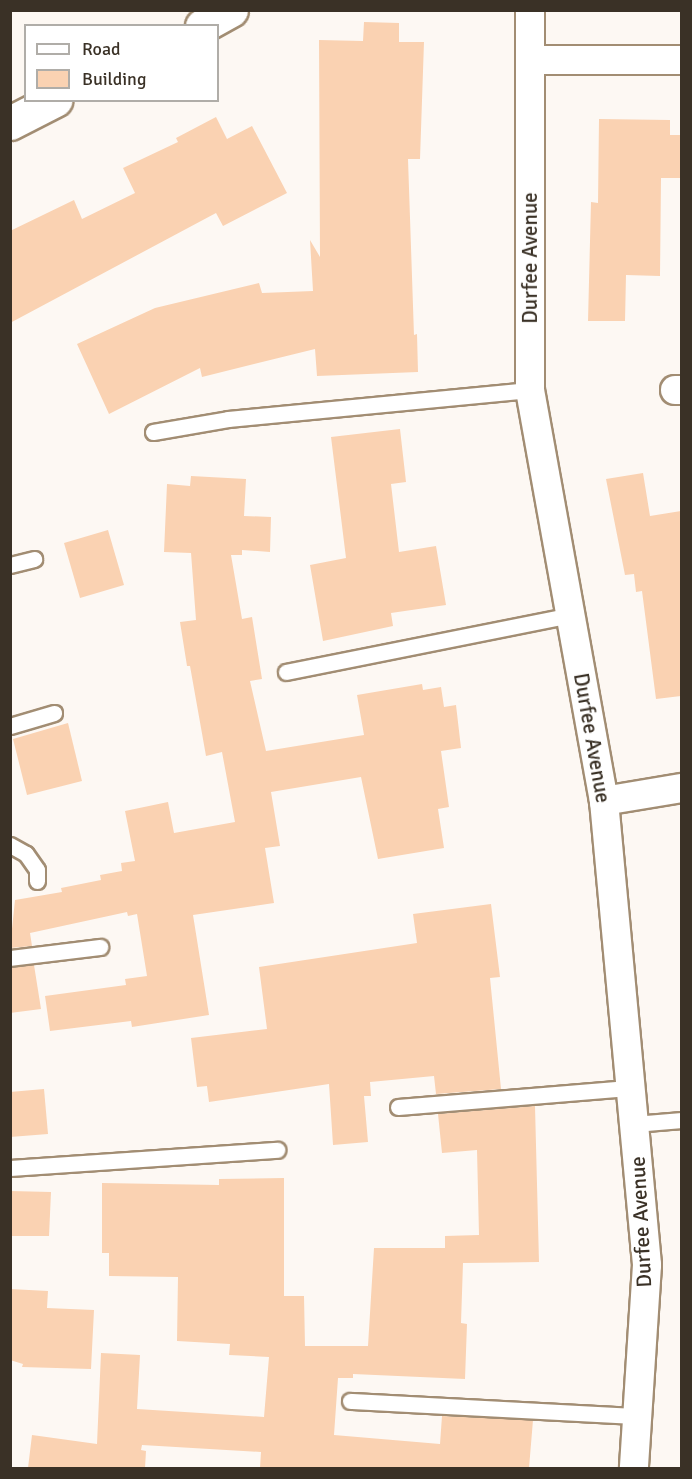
<!DOCTYPE html>
<html>
<head>
<meta charset="utf-8">
<style>
	body { margin:0 }
	#map { position:relative; width:692px; height:1479px; overflow:hidden; background:#fdf8f3; font-family:Signika,sans-serif }
	div>[style] { position:absolute }
	.building>* { inset:0; background:#fad2b2 }
	.roads { filter:drop-shadow(2px 0 #a28d73) drop-shadow(-2px 0 #a28d73) drop-shadow(0 2px #a28d73) drop-shadow(0 -2px #a28d73) }
	.service>* { height:15px; margin:-7.5px; padding:0 7.5px; transform-origin:7.5px; border-radius:7.5px; background:#fff }
	.minor>* { height:28px; margin:-14px; padding:0 14px; transform-origin:14px; border-radius:14px; background:#fff }
	.secondary>* { height:33px; margin:-16.5px; padding:0 16.5px; transform-origin:16.5px; border-radius:16.5px; background:#fff }
	span { translate:-50% -50%; white-space:nowrap; text-align:center; line-height:1.15; -webkit-text-stroke:5px #fff; paint-order:stroke }
	.street-label { font-size:21px; color:#3a3126 }
	.frame { position:absolute; inset:0; border:12px solid #3a3126; pointer-events:none }
	.legend { position:absolute; left:24px; top:24px; width:195px; height:78px; box-sizing:border-box; background:#fff; border:2px solid #b0ada8; margin:0; padding:8px 10px; list-style:none; font-size:18px; color:#3a3126 }
	.legend li { display:flex; align-items:center; gap:12px; height:30px }
	.legend b { width:30px; border:2px solid #b0ada8 }
</style>
</head>
<body>
<div id="map">
	<div class="building">
		<div style="clip-path:polygon(364px 22px,399px 23px,399px 42px,424px 42px,420px 159px,408px 159px,414px 335px,417px 334px,418px 372px,317px 376px,315px 349px,202px 377px,200px 368px,109px 414px,77px 344px,155px 308px,259px 283px,262px 293px,313px 291px,310px 240px,320px 257px,319px 40px,363px 41px)"></div>
		<div style="clip-path:polygon(216px 117px,227px 139px,252px 126px,287px 193px,223px 226px,216px 213px,10px 323px,10px 231px,74px 200px,82px 219px,135px 193px,123px 168px,178px 142px,176px 138px)"></div>
		<div style="clip-path:polygon(599px 119px,670px 120px,670px 135px,681px 135px,681px 178px,661px 178px,660px 276px,626px 275px,625px 321px,588px 321px,591px 202px,598px 203px)"></div>
		<div style="clip-path:polygon(400px 429px,406px 482px,391px 484px,399px 552px,436px 546px,446px 605px,391px 613px,393px 626px,323px 641px,310px 565px,346px 558px,331px 437px)"></div>
		<div style="clip-path:polygon(643px 473px,650px 516px,681px 511px,681px 696px,656px 699px,642px 591px,636px 592px,634px 574px,625px 575px,606px 479px)"></div>
		<div style="clip-path:polygon(191px 476px,246px 479px,244px 516px,271px 517px,270px 552px,242px 550px,242px 555px,231px 555px,242px 619px,252px 617px,262px 679px,250px 681px,266px 751px,364px 735px,357px 695px,422px 684px,423px 690px,441px 687px,444px 707px,456px 705px,461px 748px,441px 751px,449px 807px,438px 809px,444px 848px,378px 859px,361px 777px,271px 792px,280px 846px,265px 848px,274px 903px,193px 915px,209px 1015px,132px 1027px,131px 1021px,50px 1031px,45px 996px,126px 985px,125px 979px,147px 976px,137px 914px,128px 916px,127px 912px,30px 933px,32px 946px,10px 948px,15px 900px,62px 892px,61px 888px,101px 880px,100px 875px,122px 871px,121px 863px,135px 861px,125px 811px,168px 802px,174px 833px,235px 822px,222px 752px,206px 756px,190px 666px,187px 666px,180px 622px,196px 620px,191px 553px,164px 552px,167px 484px,190px 486px)"></div>
		<div style="clip-path:polygon(108px 530px,124px 585px,80px 598px,64px 543px)"></div>
		<div style="clip-path:polygon(68px 723px,82px 781px,27px 795px,13px 739px)"></div>
		<div style="clip-path:polygon(491px 904px,500px 977px,490px 978px,501px 1089px,436px 1094px,434px 1076px,370px 1082px,371px 1096px,364px 1096px,368px 1142px,333px 1145px,329px 1084px,209px 1102px,207px 1086px,197px 1087px,191px 1038px,267px 1029px,259px 967px,417px 943px,413px 914px)"></div>
		<div style="clip-path:polygon(34px 965px,41px 1009px,10px 1013px,10px 968px)"></div>
		<div style="clip-path:polygon(44px 1089px,48px 1134px,10px 1137px,10px 1092px)"></div>
		<div style="clip-path:polygon(535px 1106px,539px 1262px,463px 1263px,461px 1323px,467px 1324px,465px 1379px,353px 1374px,353px 1378px,338px 1378px,334px 1435px,440px 1444px,442px 1416px,533px 1420px,529px 1468px,260px 1468px,261px 1452px,142px 1445px,141px 1450px,146px 1451px,145px 1468px,28px 1468px,32px 1435px,97px 1444px,101px 1353px,140px 1355px,137px 1409px,264px 1417px,269px 1357px,229px 1355px,230px 1344px,177px 1341px,178px 1277px,109px 1276px,109px 1253px,102px 1253px,102px 1183px,219px 1185px,219px 1179px,284px 1178px,284px 1296px,304px 1296px,305px 1346px,368px 1346px,374px 1248px,445px 1248px,445px 1236px,479px 1235px,477px 1150px,442px 1153px,438px 1114px)"></div>
		<div style="clip-path:polygon(10px 1191px,51px 1192px,49px 1236px,10px 1236px)"></div>
		<div style="clip-path:polygon(10px 1289px,48px 1291px,47px 1308px,94px 1310px,91px 1369px,22px 1367px,23px 1364px,10px 1360px)"></div>
	</div>
	<div class="roads">
		<div class="service">
			<div style="left:153px;top:432px;width:76px;rotate:-9.8deg"></div>
			<div style="left:228px;top:419px;width:303px;rotate:-5.5deg"></div>
			<div style="left:10px;top:565px;width:25px;rotate:-14deg"></div>
			<div style="left:286px;top:672px;width:291px;rotate:-11.3deg"></div>
			<div style="left:10px;top:726px;width:46px;rotate:-16.5deg"></div>
			<div style="left:10px;top:845px;width:18px;rotate:29deg"></div>
			<div style="left:26px;top:854px;width:19px;rotate:55deg"></div>
			<div style="left:37px;top:870px;width:11px;rotate:90deg"></div>
			<div style="left:10px;top:958px;width:91px;rotate:-7deg"></div>
			<div style="left:398px;top:1107px;width:234px;rotate:-4.7deg"></div>
			<div style="left:634px;top:1124px;width:48px;rotate:-4.8deg"></div>
			<div style="left:10px;top:1168px;width:268px;rotate:-3.9deg"></div>
			<div style="left:350px;top:1401px;width:287px;rotate:3deg"></div>
		</div>
		<div class="minor">
			<div style="left:530px;top:10px;width:380px;rotate:90deg"></div>
			<div style="left:530px;top:390px;width:418px;rotate:79.8deg"></div>
			<div style="left:604px;top:801px;width:466px;rotate:84.7deg"></div>
			<div style="left:647px;top:1265px;width:203px;rotate:93.7deg"></div>
			<div style="left:530px;top:60px;width:152px"></div>
			<div style="left:675px;top:390px;width:7px"></div>
			<div style="left:604px;top:801px;width:79px;rotate:-9.5deg"></div>
		</div>
		<div class="secondary">
			<div style="left:202px;top:26px;width:33px;rotate:-29deg"></div>
			<div style="left:10px;top:123px;width:51px;rotate:-27.1deg"></div>
		</div>
	</div>
	<div class="street-label">
		<span style="left:530px;top:258px;rotate:-90deg">Durfee Avenue</span>
		<span style="left:592px;top:738px;rotate:80deg">Durfee Avenue</span>
		<span style="left:641px;top:1222px;rotate:-93deg">Durfee Avenue</span>
	</div>
	<div class="frame"></div>
	<ul class="legend">
	<li><b style="height:8px;background:#fff"></b>Road</li>
	<li><b style="height:16px;background:#fad2b2"></b>Building</li>
	</ul>
</div>
</body>
</html>
